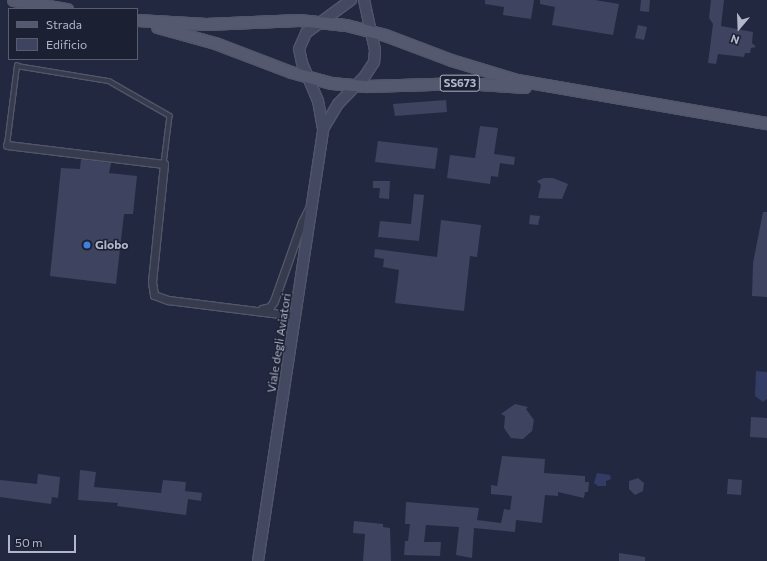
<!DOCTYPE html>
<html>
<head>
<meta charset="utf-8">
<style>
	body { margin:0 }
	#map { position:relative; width:767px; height:561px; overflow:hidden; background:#22283f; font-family:Commissioner,sans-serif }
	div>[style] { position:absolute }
	.water>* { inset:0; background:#333c65 }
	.building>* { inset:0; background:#3e445f }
	.roads { filter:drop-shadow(1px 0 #525669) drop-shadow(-1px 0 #525669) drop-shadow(0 1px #525669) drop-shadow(0 -1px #525669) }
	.service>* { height:3.5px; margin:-1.75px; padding:0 1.75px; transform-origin:1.75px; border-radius:1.75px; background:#363b4e }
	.minor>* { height:7px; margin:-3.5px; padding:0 3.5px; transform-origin:3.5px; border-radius:3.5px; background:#363b4e }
	.secondary>* { height:10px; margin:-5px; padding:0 5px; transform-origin:5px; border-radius:5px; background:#444962 }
	.primary>* { height:11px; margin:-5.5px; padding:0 5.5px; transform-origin:5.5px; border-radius:5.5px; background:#54596f }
	.dots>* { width:11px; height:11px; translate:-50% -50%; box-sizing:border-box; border:2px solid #1c2033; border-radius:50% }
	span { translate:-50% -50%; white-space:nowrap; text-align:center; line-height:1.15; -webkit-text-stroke:3px #1c2033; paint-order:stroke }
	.shield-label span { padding:1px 3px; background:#1c2033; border:1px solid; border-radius:3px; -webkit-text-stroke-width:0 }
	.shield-label { font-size:11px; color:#b2b6ca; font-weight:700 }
	.poi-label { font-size:12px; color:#b2b6ca; font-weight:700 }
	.left { translate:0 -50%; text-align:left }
	.street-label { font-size:12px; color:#b2b6ca }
	.legend { position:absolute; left:8px; top:8px; width:130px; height:52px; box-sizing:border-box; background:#1c2033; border:1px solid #585c6f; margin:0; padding:5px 7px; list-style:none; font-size:12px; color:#b2b6ca }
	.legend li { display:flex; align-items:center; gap:8px; height:20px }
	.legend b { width:20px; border:1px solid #585c6f }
	.north { position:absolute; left:719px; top:8px; width:40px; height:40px; -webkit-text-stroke:3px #1c2033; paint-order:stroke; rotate:199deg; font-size:11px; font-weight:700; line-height:16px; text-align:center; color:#b2b6ca }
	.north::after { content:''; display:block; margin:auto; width:14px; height:18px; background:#b2b6ca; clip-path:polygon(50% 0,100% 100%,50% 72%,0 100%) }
	.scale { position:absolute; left:8px; top:535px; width:68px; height:18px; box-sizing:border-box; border:2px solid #b2b6ca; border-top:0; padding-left:5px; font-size:12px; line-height:14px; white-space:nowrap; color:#b2b6ca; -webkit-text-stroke:3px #1c2033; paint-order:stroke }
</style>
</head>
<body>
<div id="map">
	<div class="water">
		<div style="clip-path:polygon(756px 371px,767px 372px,767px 399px,763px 402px,755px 396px)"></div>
		<div style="clip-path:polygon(597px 473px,610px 475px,611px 479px,606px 481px,606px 486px,598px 486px,594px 483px)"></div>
	</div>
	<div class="building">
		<div style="clip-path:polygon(485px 0,534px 0,531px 19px,503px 15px,504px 7px,485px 4px)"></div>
		<div style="clip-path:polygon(540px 0,595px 0,619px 4px,613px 35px,552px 25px,555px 7px,540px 4px)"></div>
		<div style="clip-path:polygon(641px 0,650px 0,649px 12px,640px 11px)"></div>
		<div style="clip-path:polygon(711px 0,724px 0,721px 26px,753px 32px,752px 43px,756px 47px,751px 48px,750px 53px,745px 53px,744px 57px,718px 54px,716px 64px,708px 63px,713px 24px,709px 18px)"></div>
		<div style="clip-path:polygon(638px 25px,647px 27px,644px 40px,635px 38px)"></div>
		<div style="clip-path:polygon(446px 100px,447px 112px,395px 116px,393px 104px)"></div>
		<div style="clip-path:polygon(480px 126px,498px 128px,494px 154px,515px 157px,514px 165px,500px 163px,498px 177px,491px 176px,490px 184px,447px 178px,450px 155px,475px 158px)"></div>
		<div style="clip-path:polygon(378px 141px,438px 148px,435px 169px,375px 162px)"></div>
		<div style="clip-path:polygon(81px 159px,111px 163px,109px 173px,137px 176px,133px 214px,124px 214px,116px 284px,50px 276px,61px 168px,80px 169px)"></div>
		<div style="clip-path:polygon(544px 178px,553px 178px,568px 184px,562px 199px,538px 198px,541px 185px,537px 181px)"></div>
		<div style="clip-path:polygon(373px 181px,390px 181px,389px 199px,379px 198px,380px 188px,373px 188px)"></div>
		<div style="clip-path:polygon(414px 194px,424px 195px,419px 241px,378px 237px,380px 221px,411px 224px)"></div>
		<div style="clip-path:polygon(763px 212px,767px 212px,767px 297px,752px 296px,753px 263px)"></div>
		<div style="clip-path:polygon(530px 215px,540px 216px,538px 225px,529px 224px)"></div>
		<div style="clip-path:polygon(441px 220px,481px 225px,477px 257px,470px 256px,464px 311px,395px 303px,399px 270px,383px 267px,384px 259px,374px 257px,375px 249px,437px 257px)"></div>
		<div style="clip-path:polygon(515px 404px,528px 407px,526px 409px,534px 420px,532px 431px,523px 439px,511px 438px,504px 428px,505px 416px,501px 414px)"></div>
		<div style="clip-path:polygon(751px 417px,767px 418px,767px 438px,750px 437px)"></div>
		<div style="clip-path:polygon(502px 456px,545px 459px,544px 473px,585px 476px,585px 482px,589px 482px,588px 492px,585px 492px,584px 498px,558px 492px,558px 496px,545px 495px,542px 523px,516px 520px,515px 532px,474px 528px,472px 558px,456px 555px,459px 527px,426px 525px,424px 542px,441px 542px,440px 556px,404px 555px,405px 541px,408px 541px,410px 524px,405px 524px,406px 502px,479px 508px,477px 520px,501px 523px,504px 509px,510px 510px,512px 496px,491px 494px,491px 485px,497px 486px)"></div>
		<div style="clip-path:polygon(80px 470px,96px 472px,94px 487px,161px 493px,163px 480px,186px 482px,185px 491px,202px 493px,201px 501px,188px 499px,186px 515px,117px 506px,118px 503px,78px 500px)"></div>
		<div style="clip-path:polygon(38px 474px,60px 477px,58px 498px,52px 497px,51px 504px,0 497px,0 480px,37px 484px)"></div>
		<div style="clip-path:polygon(638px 478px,644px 483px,643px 491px,635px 495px,629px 489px,629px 481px)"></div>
		<div style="clip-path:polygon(728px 479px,742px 480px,741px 495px,727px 494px)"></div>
		<div style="clip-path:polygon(354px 521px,383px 524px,383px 527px,390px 528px,391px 561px,363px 561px,365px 534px,353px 533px)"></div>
		<div style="clip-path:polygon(619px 553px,645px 557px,645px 561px,619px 561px)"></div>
	</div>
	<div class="roads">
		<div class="service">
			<div style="left:7px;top:145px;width:80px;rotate:-82.8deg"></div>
			<div style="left:17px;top:66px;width:93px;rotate:9.3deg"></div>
			<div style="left:109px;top:81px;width:70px;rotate:29.8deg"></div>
			<div style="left:170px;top:116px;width:48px;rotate:97.1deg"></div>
		</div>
		<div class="minor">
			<div style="left:7px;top:145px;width:158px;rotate:6.9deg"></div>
			<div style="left:164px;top:164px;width:119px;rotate:95.8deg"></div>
			<div style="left:152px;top:282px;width:13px;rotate:81deg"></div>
			<div style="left:154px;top:295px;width:15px;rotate:20deg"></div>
			<div style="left:168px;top:300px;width:129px;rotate:7.1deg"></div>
			<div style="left:262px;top:309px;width:8px;rotate:-14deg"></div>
			<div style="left:270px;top:307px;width:7px;rotate:-56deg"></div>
			<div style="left:274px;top:301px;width:84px;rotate:-70.5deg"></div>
			<div style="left:302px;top:222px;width:18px;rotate:-63deg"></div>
		</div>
		<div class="secondary">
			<div style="left:323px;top:129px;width:29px;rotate:-59deg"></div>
			<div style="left:338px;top:104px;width:39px;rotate:-46deg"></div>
			<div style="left:365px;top:76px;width:17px;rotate:-57deg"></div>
			<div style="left:374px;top:62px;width:12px;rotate:-85deg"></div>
			<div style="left:375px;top:50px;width:51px;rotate:-102.4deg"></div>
			<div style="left:258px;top:561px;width:437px;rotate:-81.4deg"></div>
			<div style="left:323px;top:129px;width:28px;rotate:-100deg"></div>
			<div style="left:318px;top:101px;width:41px;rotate:-112.8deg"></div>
			<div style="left:302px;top:63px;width:14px;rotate:-102deg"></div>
			<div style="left:299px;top:49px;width:17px;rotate:-66deg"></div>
			<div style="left:306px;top:33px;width:56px;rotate:-36.3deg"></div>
		</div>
		<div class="primary">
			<div style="left:13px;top:0;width:55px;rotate:9.5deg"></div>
			<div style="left:137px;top:20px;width:69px;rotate:3.3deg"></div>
			<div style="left:206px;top:24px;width:93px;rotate:-2.5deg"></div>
			<div style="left:299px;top:20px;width:47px;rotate:6.1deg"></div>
			<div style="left:346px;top:25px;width:40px;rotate:14.4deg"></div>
			<div style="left:385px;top:35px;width:71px;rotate:20.7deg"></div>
			<div style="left:451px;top:60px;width:69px;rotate:16.9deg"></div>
			<div style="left:517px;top:80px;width:254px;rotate:9.8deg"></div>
			<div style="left:157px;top:27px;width:60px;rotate:15.4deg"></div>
			<div style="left:215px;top:43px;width:81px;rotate:20.9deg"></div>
			<div style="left:291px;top:72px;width:41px;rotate:15.4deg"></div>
			<div style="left:331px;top:83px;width:36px;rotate:5deg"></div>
			<div style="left:367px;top:86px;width:97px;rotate:-1.8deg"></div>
			<div style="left:464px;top:83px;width:61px;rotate:3.8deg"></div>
		</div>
	</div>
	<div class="dots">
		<div style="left:87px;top:245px;background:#3f7fe0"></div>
	</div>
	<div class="shield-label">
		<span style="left:460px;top:83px">SS673</span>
	</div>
	<div class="poi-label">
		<span class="left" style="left:95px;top:245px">Globo</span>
	</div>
	<div class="street-label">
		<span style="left:279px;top:343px;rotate:-81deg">Viale degli Aviatori</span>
	</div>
	<ul class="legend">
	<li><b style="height:5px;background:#54596f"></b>Strada</li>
	<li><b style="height:11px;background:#3e445f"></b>Edificio</li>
	</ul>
	<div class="north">N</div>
	<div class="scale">50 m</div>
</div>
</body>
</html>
